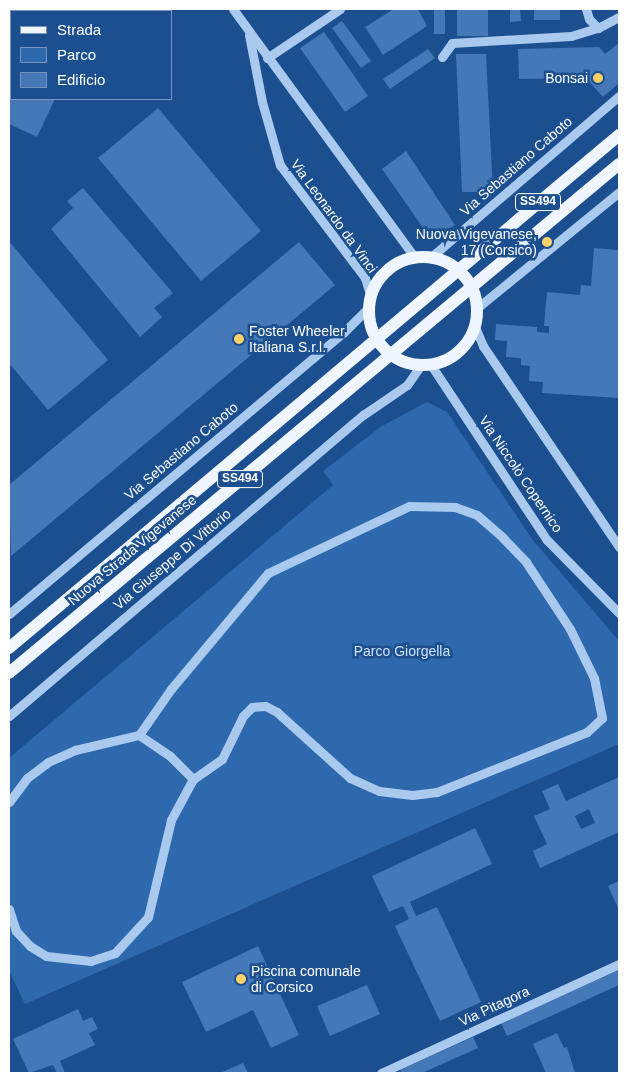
<!DOCTYPE html>
<html>
<head>
<meta charset="utf-8">
<style>
	body { margin:0 }
	#map { position:relative; width:628px; height:1082px; overflow:hidden; background:#1b4f8f; font-family:Helvetica,sans-serif }
	div>[style] { position:absolute }
	.green>* { inset:0; background:#2e69ad }
	.building>* { inset:0; background:#4478b7 }
	.minor>* { height:9px; margin:-4.5px; padding:0 4.5px; transform-origin:4.5px; border-radius:4.5px; background:#a9c9ee }
	.major>* { height:12px; margin:-6px; padding:0 6px; transform-origin:6px; border-radius:6px; background:#f0f6ff }
	.major>.ring { margin:-6px; padding:0; box-sizing:content-box; background:none; border:12px solid #f0f6ff; border-radius:50% }
	.dots>* { width:14px; height:14px; translate:-50% -50%; box-sizing:border-box; border:2px solid #1b4f8f; border-radius:50% }
	span { translate:-50% -50%; white-space:nowrap; text-align:center; line-height:1.15; -webkit-text-stroke:5px #1b4f8f; paint-order:stroke }
	.shield-label span { padding:1px 4px; background:#1b4f8f; border:1px solid; border-radius:4px; -webkit-text-stroke-width:0 }
	.shield-label { font-size:12px; color:#fff; font-weight:700 }
	.poi-label { font-size:14px; color:#fff }
	.right { translate:-100% -50%; text-align:right }
	.left { translate:0 -50%; text-align:left }
	.street-label { font-size:14px; color:#fff }
	.park-label { font-size:14px; color:#cfe3fa }
	.frame { position:absolute; inset:0; border:10px solid #fff; pointer-events:none }
	.legend { position:absolute; left:10px; top:10px; width:162px; height:90px; box-sizing:border-box; background:#1b4f8f; border:1px solid #7695bc; margin:0; padding:6px 9px; list-style:none; font-size:15px; color:#fff }
	.legend li { display:flex; align-items:center; gap:10px; height:25px }
	.legend b { width:25px; border:1px solid #7695bc }
</style>
</head>
<body>
<div id="map">
	<div class="green">
		<div style="clip-path:polygon(427px 402px,447px 412px,532px 539px,619px 641px,619px 744px,25px 1004px,9px 971px,9px 758px,333px 485px,323px 471px,382px 426px)"></div>
	</div>
	<div class="building">
		<div style="clip-path:polygon(9px 9px,18px 11px,11px 11px,11px 56px)"></div>
		<div style="clip-path:polygon(44px 9px,97px 9px,42px 11px)"></div>
		<div style="clip-path:polygon(394px 9px,418px 9px,427px 26px,383px 55px,365px 27px)"></div>
		<div style="clip-path:polygon(434px 9px,445px 9px,445px 34px,434px 34px)"></div>
		<div style="clip-path:polygon(457px 9px,488px 9px,488px 36px,457px 36px)"></div>
		<div style="clip-path:polygon(510px 9px,520px 9px,521px 21px,510px 22px)"></div>
		<div style="clip-path:polygon(534px 9px,560px 9px,560px 20px,534px 20px)"></div>
		<div style="clip-path:polygon(342px 21px,371px 61px,361px 68px,332px 28px)"></div>
		<div style="clip-path:polygon(324px 32px,368px 96px,345px 112px,300px 48px)"></div>
		<div style="clip-path:polygon(619px 43px,619px 83px,603px 97px,586px 78px,519px 79px,518px 49px,599px 47px,605px 54px)"></div>
		<div style="clip-path:polygon(428px 49px,435px 58px,390px 89px,383px 79px)"></div>
		<div style="clip-path:polygon(456px 54px,486px 54px,493px 192px,462px 192px)"></div>
		<div style="clip-path:polygon(11px 85px,11px 99px,55px 99px,37px 137px,9px 124px)"></div>
		<div style="clip-path:polygon(158px 108px,261px 231px,201px 281px,98px 158px)"></div>
		<div style="clip-path:polygon(406px 151px,455px 225px,430px 238px,382px 169px)"></div>
		<div style="clip-path:polygon(83px 188px,173px 293px,154px 308px,162px 317px,140px 337px,51px 229px,73px 208px,67px 201px)"></div>
		<div style="clip-path:polygon(9px 241px,108px 360px,48px 410px,9px 363px)"></div>
		<div style="clip-path:polygon(299px 242px,335px 285px,11px 556px,9px 485px)"></div>
		<div style="clip-path:polygon(594px 248px,619px 250px,619px 398px,542px 393px,543px 382px,529px 381px,530px 366px,521px 365px,521px 358px,506px 357px,507px 341px,495px 340px,496px 324px,537px 327px,537px 332px,549px 333px,549px 326px,544px 326px,547px 292px,580px 295px,581px 285px,591px 286px)"></div>
		<div style="clip-path:polygon(evenodd,619px 777px,619px 832px,540px 868px,533px 851px,547px 844px,534px 816px,550px 809px,542px 791px,558px 784px,566px 801px,619px 777px,589px 809px,595px 823px,581px 829px,575px 816px,589px 809px)"></div>
		<div style="clip-path:polygon(475px 828px,492px 864px,410px 902px,416px 916px,437px 907px,481px 1002px,440px 1021px,395px 926px,409px 919px,403px 906px,389px 912px,372px 876px)"></div>
		<div style="clip-path:polygon(619px 881px,619px 910px,608px 886px)"></div>
		<div style="clip-path:polygon(258px 946px,299px 1035px,271px 1048px,253px 1010px,206px 1032px,182px 982px)"></div>
		<div style="clip-path:polygon(619px 970px,619px 985px,507px 1036px,501px 1023px)"></div>
		<div style="clip-path:polygon(367px 985px,380px 1014px,330px 1036px,317px 1006px)"></div>
		<div style="clip-path:polygon(78px 1009px,83px 1021px,92px 1017px,98px 1029px,89px 1033px,95px 1045px,60px 1061px,65px 1073px,57px 1073px,53px 1065px,29px 1073px,13px 1039px)"></div>
		<div style="clip-path:polygon(557px 1033px,564px 1048px,567px 1047px,575px 1073px,546px 1073px,533px 1044px)"></div>
		<div style="clip-path:polygon(473px 1037px,478px 1048px,422px 1073px,402px 1073px,400px 1070px)"></div>
		<div style="clip-path:polygon(243px 1063px,248px 1073px,220px 1073px)"></div>
	</div>
	<div class="minor">
		<div style="left:233px;top:9px;width:308px;rotate:53.8deg"></div>
		<div style="left:586px;top:9px;width:10px;rotate:73deg"></div>
		<div style="left:589px;top:19px;width:13px;rotate:45deg"></div>
		<div style="left:598px;top:28px;width:24px;rotate:-28deg"></div>
		<div style="left:249px;top:35px;width:68px;rotate:79deg"></div>
		<div style="left:262px;top:102px;width:66px;rotate:74.1deg"></div>
		<div style="left:280px;top:165px;width:141px;rotate:53deg"></div>
		<div style="left:365px;top:278px;width:21px;rotate:73deg"></div>
		<div style="left:442px;top:57px;width:17px;rotate:-54deg"></div>
		<div style="left:452px;top:43px;width:119px;rotate:-3.4deg"></div>
		<div style="left:571px;top:36px;width:28px;rotate:-17deg"></div>
		<div style="left:267px;top:58px;width:88px;rotate:-33.9deg"></div>
		<div style="left:430px;top:258px;width:249px;rotate:-40.6deg"></div>
		<div style="left:477px;top:308px;width:183px;rotate:-39.2deg"></div>
		<div style="left:475px;top:327px;width:21px;rotate:67deg"></div>
		<div style="left:483px;top:346px;width:243px;rotate:55.9deg"></div>
		<div style="left:431px;top:365px;width:210px;rotate:56.5deg"></div>
		<div style="left:547px;top:540px;width:103px;rotate:45.4deg"></div>
		<div style="left:9px;top:614px;width:436px;rotate:-40.1deg"></div>
		<div style="left:343px;top:333px;width:37px;rotate:-45deg"></div>
		<div style="left:9px;top:716px;width:465px;rotate:-40.4deg"></div>
		<div style="left:363px;top:415px;width:53px;rotate:-34.3deg"></div>
		<div style="left:407px;top:385px;width:24px;rotate:-55deg"></div>
		<div style="left:139px;top:735px;width:56px;rotate:-55.2deg"></div>
		<div style="left:171px;top:689px;width:151px;rotate:-50.1deg"></div>
		<div style="left:268px;top:573px;width:156px;rotate:-25.4deg"></div>
		<div style="left:409px;top:506px;width:46px;rotate:1.2deg"></div>
		<div style="left:455px;top:507px;width:23px;rotate:20deg"></div>
		<div style="left:477px;top:515px;width:35px;rotate:41deg"></div>
		<div style="left:503px;top:538px;width:33px;rotate:46deg"></div>
		<div style="left:526px;top:562px;width:80px;rotate:56.7deg"></div>
		<div style="left:570px;top:629px;width:55px;rotate:63.9deg"></div>
		<div style="left:594px;top:678px;width:41px;rotate:78.7deg"></div>
		<div style="left:602px;top:718px;width:21px;rotate:137deg"></div>
		<div style="left:587px;top:732px;width:162px;rotate:158.2deg"></div>
		<div style="left:437px;top:792px;width:25px;rotate:173deg"></div>
		<div style="left:412px;top:795px;width:33px;rotate:-173deg"></div>
		<div style="left:379px;top:791px;width:32px;rotate:-156deg"></div>
		<div style="left:350px;top:778px;width:98px;rotate:-137.9deg"></div>
		<div style="left:277px;top:712px;width:13px;rotate:-153deg"></div>
		<div style="left:265px;top:706px;width:13px;rotate:176deg"></div>
		<div style="left:252px;top:707px;width:13px;rotate:135deg"></div>
		<div style="left:243px;top:716px;width:48px;rotate:116deg"></div>
		<div style="left:222px;top:759px;width:35px;rotate:145deg"></div>
		<div style="left:9px;top:802px;width:30px;rotate:-53deg"></div>
		<div style="left:27px;top:778px;width:26px;rotate:-37deg"></div>
		<div style="left:48px;top:762px;width:30px;rotate:-24deg"></div>
		<div style="left:75px;top:750px;width:66px;rotate:-13.2deg"></div>
		<div style="left:139px;top:735px;width:37px;rotate:34deg"></div>
		<div style="left:170px;top:756px;width:33px;rotate:45deg"></div>
		<div style="left:193px;top:779px;width:47px;rotate:118.2deg"></div>
		<div style="left:171px;top:820px;width:100px;rotate:103.3deg"></div>
		<div style="left:148px;top:917px;width:49px;rotate:132.5deg"></div>
		<div style="left:115px;top:953px;width:25px;rotate:162deg"></div>
		<div style="left:91px;top:961px;width:45px;rotate:-173.7deg"></div>
		<div style="left:46px;top:956px;width:19px;rotate:-148deg"></div>
		<div style="left:30px;top:946px;width:21px;rotate:-133deg"></div>
		<div style="left:16px;top:931px;width:23px;rotate:-108deg"></div>
		<div style="left:381px;top:1073px;width:262px;rotate:-24.6deg"></div>
	</div>
	<div class="major">
		<div class="ring" style="left:369px;top:257px;width:96px;height:96px"></div>
		<div style="left:9px;top:648px;width:797px;rotate:-40.06deg"></div>
		<div style="left:9px;top:673px;width:794px;rotate:-39.84deg"></div>
	</div>
	<div class="dots">
		<div style="left:598px;top:78px;background:#ffd166"></div>
		<div style="left:547px;top:242px;background:#ffd166"></div>
		<div style="left:239px;top:339px;background:#ffd166"></div>
		<div style="left:241px;top:979px;background:#ffd166"></div>
	</div>
	<div class="shield-label">
		<span style="left:538px;top:202px">SS494</span>
		<span style="left:240px;top:479px">SS494</span>
	</div>
	<div class="poi-label">
		<span class="right" style="left:588px;top:78px">Bonsai</span>
		<span class="right" style="left:537px;top:242px">Nuova Vigevanese,<br>17 (Corsico)</span>
		<span class="left" style="left:249px;top:339px">Foster Wheeler<br>Italiana S.r.l.</span>
		<span class="left" style="left:251px;top:979px">Piscina comunale<br>di Corsico</span>
	</div>
	<div class="street-label">
		<span style="left:516px;top:166px;rotate:-41deg">Via Sebastiano Caboto</span>
		<span style="left:334px;top:216px;rotate:54deg">Via Leonardo da Vinci</span>
		<span style="left:181px;top:451px;rotate:-40deg">Via Sebastiano Caboto</span>
		<span style="left:521px;top:474px;rotate:56deg">Via Niccolò Copernico</span>
		<span style="left:132px;top:550px;rotate:-40deg">Nuova Strada Vigevanese</span>
		<span style="left:172px;top:559px;rotate:-40deg">Via Giuseppe Di Vittorio</span>
		<span style="left:494px;top:1006px;rotate:-25deg">Via Pitagora</span>
	</div>
	<div class="park-label">
		<span style="left:402px;top:651px">Parco Giorgella</span>
	</div>
	<div class="frame"></div>
	<ul class="legend">
	<li><b style="height:6px;background:#f0f6ff"></b>Strada</li>
	<li><b style="height:14px;background:#2e69ad"></b>Parco</li>
	<li><b style="height:14px;background:#4478b7"></b>Edificio</li>
	</ul>
</div>
</body>
</html>
